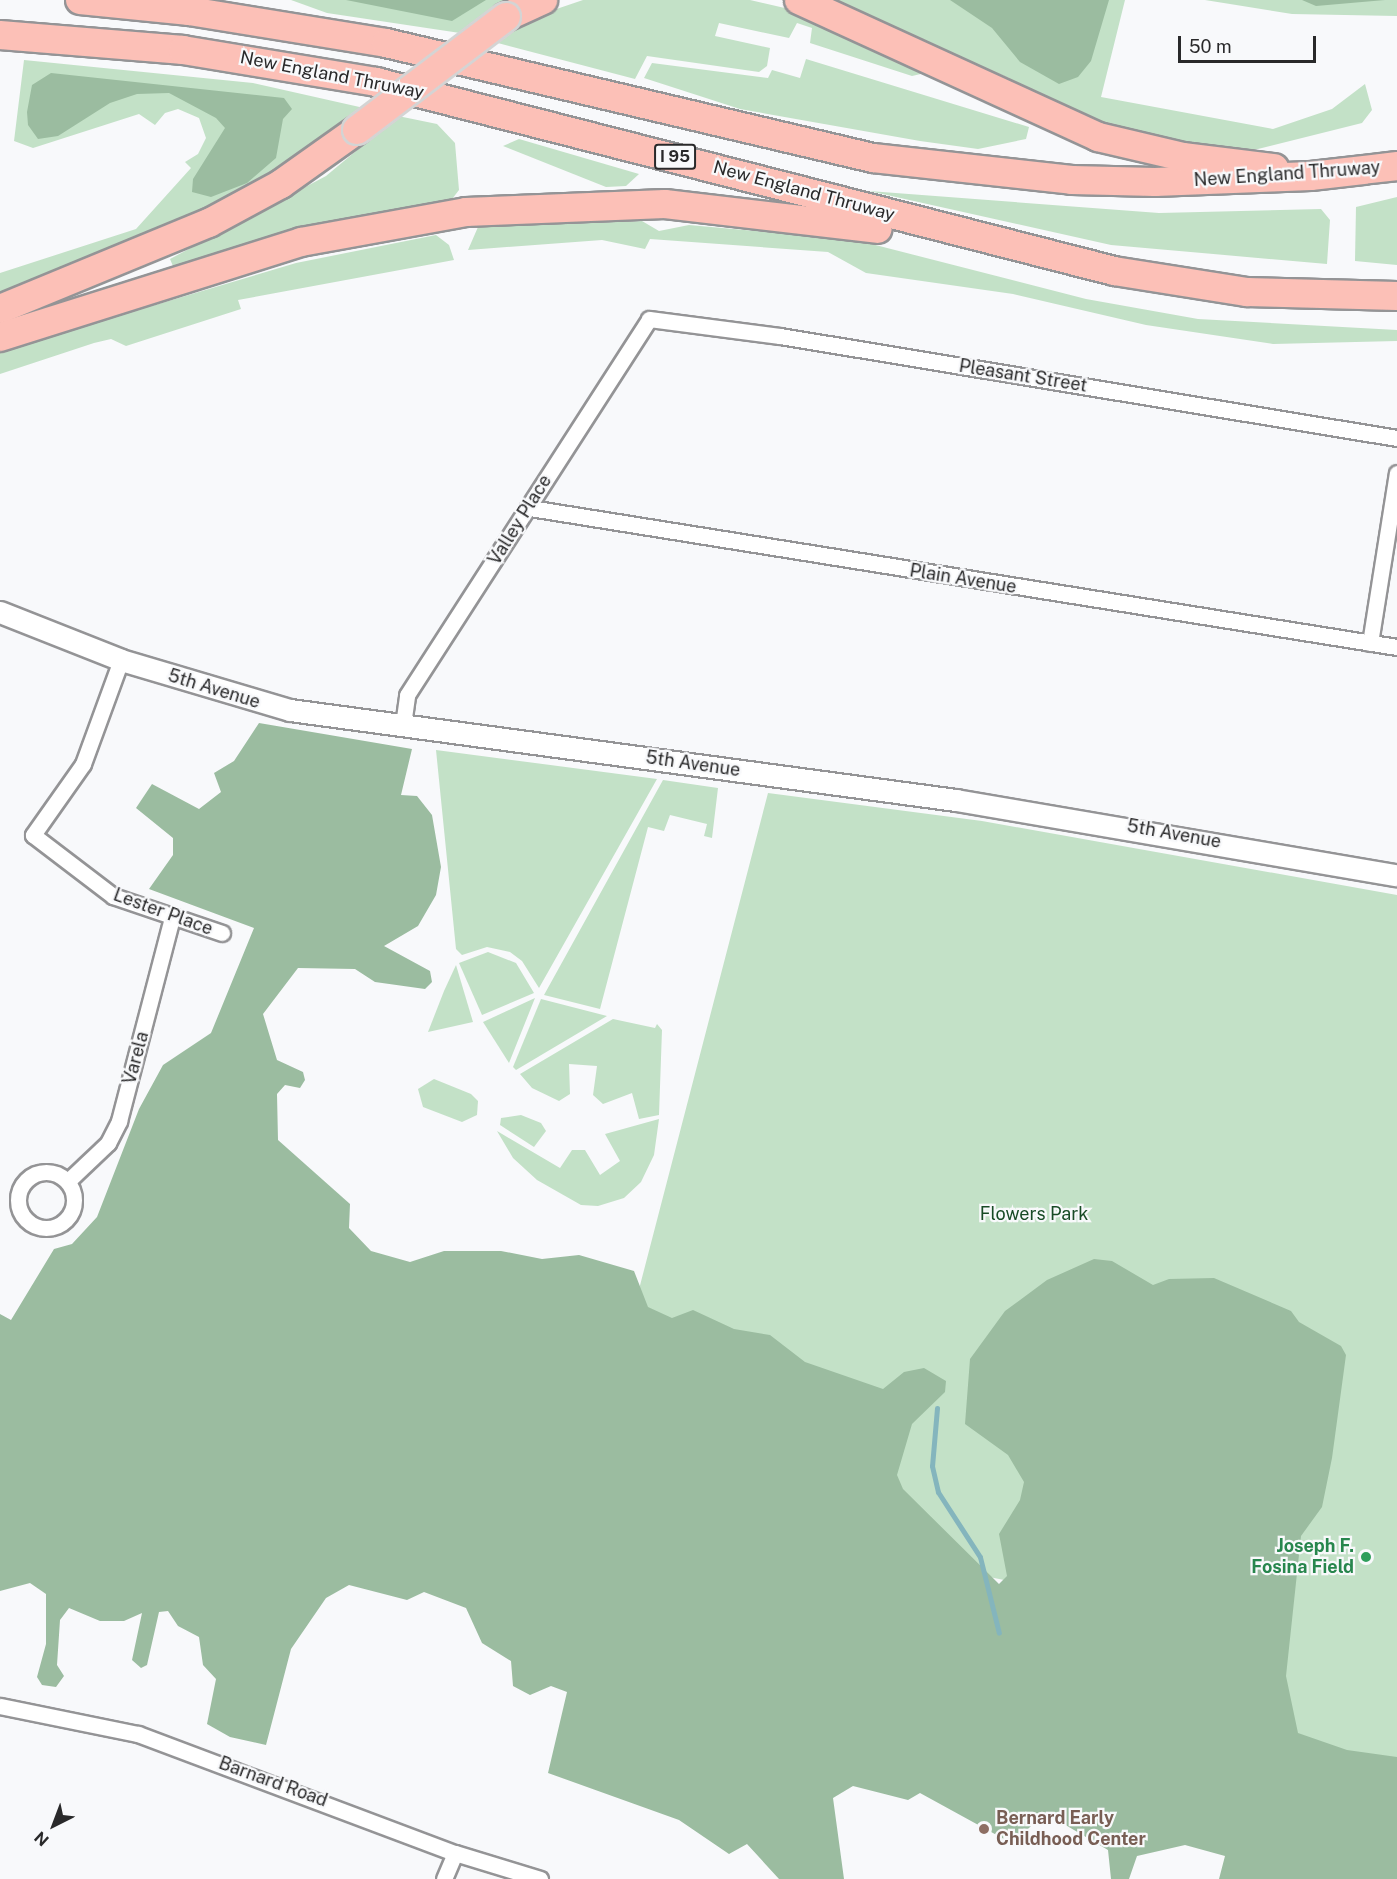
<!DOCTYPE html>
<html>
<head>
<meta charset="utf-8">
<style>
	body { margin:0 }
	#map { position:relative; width:1397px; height:1879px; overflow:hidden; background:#f8f9fb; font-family:"Public Sans",sans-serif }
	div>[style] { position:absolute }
	.green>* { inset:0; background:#c3e1c7 }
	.forest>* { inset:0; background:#9bbca0 }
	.stream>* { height:5px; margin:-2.5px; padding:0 2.5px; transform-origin:2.5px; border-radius:2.5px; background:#84b5bd }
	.roads { filter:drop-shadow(2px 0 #949496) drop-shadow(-2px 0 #949496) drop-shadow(0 2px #949496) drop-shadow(0 -2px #949496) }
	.street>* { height:15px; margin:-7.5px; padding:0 7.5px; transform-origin:7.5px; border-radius:7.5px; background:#fff }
	.street>.ring { margin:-7.5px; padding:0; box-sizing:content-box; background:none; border:15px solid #fff; border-radius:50% }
	.secondary>* { height:21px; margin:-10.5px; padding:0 10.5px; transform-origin:10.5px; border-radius:10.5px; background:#fff }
	.highway>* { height:28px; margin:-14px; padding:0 14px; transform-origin:14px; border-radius:14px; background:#fcc0b7 }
	.bridges { filter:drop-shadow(2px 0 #d4d4d4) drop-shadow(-2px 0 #d4d4d4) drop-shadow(0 2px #d4d4d4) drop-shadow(0 -2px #d4d4d4) }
	.highway-bridge>* { height:28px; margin:-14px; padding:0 14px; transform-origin:14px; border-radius:14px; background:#fcc0b7 }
	.dots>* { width:16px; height:16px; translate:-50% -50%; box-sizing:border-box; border:3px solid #f8f9fb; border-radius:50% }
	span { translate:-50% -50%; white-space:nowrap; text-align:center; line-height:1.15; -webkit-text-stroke:4.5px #f8f9fb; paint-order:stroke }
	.shield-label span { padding:2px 4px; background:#f8f9fb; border:2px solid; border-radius:4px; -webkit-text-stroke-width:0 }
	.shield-label { font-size:16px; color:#29292a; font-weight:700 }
	.street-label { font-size:18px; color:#29292a }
	.park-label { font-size:18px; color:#184b26 }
	.leisure-label { font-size:18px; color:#27864d; font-weight:700 }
	.right { translate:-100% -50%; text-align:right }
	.education-label { font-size:18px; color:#785e54; font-weight:700 }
	.left { translate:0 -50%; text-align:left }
	.north { position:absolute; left:24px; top:1795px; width:60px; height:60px; -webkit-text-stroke:4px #f8f9fb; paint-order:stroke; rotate:222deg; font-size:16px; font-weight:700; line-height:24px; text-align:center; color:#29292a }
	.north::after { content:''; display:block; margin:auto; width:21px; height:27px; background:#29292a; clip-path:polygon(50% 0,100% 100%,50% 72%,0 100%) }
	.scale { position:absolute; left:1178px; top:36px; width:138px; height:27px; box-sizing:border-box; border:3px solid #29292a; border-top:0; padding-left:8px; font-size:18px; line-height:21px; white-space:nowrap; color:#29292a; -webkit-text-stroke:4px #f8f9fb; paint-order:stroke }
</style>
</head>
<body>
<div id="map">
	<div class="green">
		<div style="clip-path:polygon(291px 0,509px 0,460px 33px,327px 13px)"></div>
		<div style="clip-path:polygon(583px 0,750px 0,802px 12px,925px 73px,912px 76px,810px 43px,812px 28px,797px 23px,789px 38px,719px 23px,715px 36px,770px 48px,767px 66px,759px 72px,647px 56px,635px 79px,494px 42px,533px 17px)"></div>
		<div style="clip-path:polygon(822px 0,1125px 0,1101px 97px,1273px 129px,1332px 109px,1365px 84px,1372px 110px,1362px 123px,1258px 149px,1188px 153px,1021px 96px,1009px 78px)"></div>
		<div style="clip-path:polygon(1205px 0,1397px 0,1397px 16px,1292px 14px)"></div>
		<div style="clip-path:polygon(806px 59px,1029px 127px,1026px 139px,978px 149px,920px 141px,740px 109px,644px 78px,652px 63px,768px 78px,772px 70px,800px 78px)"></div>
		<div style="clip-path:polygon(24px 60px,253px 83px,364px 108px,272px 177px,209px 210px,0 296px,0 273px,136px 229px,191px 168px,185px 162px,198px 154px,206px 138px,199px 118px,178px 109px,165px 113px,155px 125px,139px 114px,33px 148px,14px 141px)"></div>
		<div style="clip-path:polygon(398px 116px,437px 124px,455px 143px,459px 190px,449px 203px,175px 271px,170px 259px,326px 176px)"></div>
		<div style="clip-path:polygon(519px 139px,639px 174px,626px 186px,606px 187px,503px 146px)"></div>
		<div style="clip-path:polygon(869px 191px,1159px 213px,1321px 209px,1330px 220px,1327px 264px,1111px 245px)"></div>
		<div style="clip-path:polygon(1397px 197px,1397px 265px,1355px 261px,1356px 207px)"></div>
		<div style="clip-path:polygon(642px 221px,659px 231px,689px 225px,856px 240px,1086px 299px,1198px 319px,1397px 330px,1397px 341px,1273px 344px,1146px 325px,1013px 294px,866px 273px,828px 252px,650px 239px,645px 249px,602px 240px,468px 250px,478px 227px)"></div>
		<div style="clip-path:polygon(436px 235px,449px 245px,454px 260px,238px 300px,241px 309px,126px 346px,111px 339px,94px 343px,0 374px,0 351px,296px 263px)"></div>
		<div style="clip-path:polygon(436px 750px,657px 779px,539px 988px,522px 961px,510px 952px,487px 947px,462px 955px,456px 949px)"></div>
		<div style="clip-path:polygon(663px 780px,718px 788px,712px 838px,704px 836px,707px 824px,670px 815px,664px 831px,648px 827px,600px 1009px,544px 995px)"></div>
		<div style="clip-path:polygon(768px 793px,982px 821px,1397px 895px,1397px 1879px,1110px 1601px,585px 1497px)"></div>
		<div style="clip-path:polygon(488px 952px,516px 963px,534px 993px,482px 1015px,459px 963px)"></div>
		<div style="clip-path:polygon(456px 965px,473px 1022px,428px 1032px,444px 991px)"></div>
		<div style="clip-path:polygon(535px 998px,509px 1063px,483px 1022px)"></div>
		<div style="clip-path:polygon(541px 999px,607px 1016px,516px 1070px,513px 1067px)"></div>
		<div style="clip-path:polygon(613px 1019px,655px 1028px,657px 1024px,662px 1030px,659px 1115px,639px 1119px,632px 1093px,603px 1104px,593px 1095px,597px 1066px,569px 1064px,570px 1094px,559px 1101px,532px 1088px,520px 1074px)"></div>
		<div style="clip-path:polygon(434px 1079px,471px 1094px,478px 1101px,477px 1115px,462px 1122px,423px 1107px,418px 1089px)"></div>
		<div style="clip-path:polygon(521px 1115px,541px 1123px,546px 1131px,534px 1147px,500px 1125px,501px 1118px)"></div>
		<div style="clip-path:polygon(659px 1119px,654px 1155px,641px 1182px,624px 1198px,598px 1206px,581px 1205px,537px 1180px,513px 1158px,497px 1131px,560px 1168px,572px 1150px,585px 1150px,600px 1175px,620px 1161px,605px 1134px)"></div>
	</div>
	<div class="forest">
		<div style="clip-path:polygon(346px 0,486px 0,452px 21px)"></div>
		<div style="clip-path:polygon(950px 0,1109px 0,1091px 61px,1078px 77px,1059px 84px,1020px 62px,992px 28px)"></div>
		<div style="clip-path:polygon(1302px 0,1385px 0,1316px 6px)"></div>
		<div style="clip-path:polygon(51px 73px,284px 98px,292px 109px,283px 119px,276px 158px,247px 183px,211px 197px,192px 192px,193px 179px,225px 128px,216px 118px,169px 93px,137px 94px,110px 103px,58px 136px,38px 139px,28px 125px,27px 112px,32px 85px)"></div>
		<div style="clip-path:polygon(259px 723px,412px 749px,401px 795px,417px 796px,432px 815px,441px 867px,436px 895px,418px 926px,384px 946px,430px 971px,432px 982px,425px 989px,375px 982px,355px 969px,298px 968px,263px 1014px,277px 1060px,303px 1072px,305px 1080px,300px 1088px,285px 1085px,277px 1094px,278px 1140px,350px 1204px,349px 1228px,371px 1251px,410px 1262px,444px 1251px,501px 1251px,542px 1259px,579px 1255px,634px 1271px,648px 1307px,672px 1318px,693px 1310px,734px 1329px,770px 1335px,805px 1362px,883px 1389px,904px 1372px,924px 1368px,946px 1381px,945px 1392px,912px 1424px,897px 1475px,903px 1489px,999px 1584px,1007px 1576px,999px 1534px,1020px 1500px,1024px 1482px,1008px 1455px,965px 1424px,970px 1359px,1005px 1311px,1047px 1280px,1094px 1259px,1112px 1261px,1153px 1285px,1169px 1279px,1214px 1278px,1291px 1311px,1299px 1322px,1341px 1346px,1346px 1355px,1332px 1458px,1322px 1507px,1301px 1536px,1286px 1676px,1298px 1733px,1347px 1750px,1397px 1757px,1397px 1879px,1219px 1879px,1225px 1856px,1185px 1845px,1137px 1856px,1129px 1879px,1111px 1879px,1108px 1850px,1057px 1820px,1038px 1819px,1013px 1844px,920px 1793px,908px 1800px,853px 1786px,833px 1798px,844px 1879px,779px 1879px,747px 1844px,729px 1854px,679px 1820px,548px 1773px,567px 1692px,551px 1686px,530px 1695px,513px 1686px,511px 1661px,482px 1643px,466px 1608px,424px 1592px,407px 1600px,349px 1585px,326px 1598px,291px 1649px,266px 1745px,230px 1737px,207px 1724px,216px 1679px,203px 1665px,199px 1637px,178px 1626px,168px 1611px,159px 1612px,147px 1665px,141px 1668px,132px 1660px,142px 1613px,124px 1621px,100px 1621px,69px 1608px,60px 1620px,57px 1665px,64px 1676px,56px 1687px,42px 1685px,37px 1677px,46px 1644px,46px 1594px,30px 1583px,0 1591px,0 1314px,11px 1320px,54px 1249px,72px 1244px,97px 1217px,139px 1109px,163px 1065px,211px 1033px,254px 928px,149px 889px,173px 855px,173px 838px,136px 808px,152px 784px,199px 809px,221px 792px,214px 773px,234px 761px)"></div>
	</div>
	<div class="stream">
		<div style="left:937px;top:1408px;width:58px;rotate:94.9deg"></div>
		<div style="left:932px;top:1466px;width:27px;rotate:77deg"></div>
		<div style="left:938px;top:1492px;width:77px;rotate:57.1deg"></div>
		<div style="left:980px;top:1557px;width:78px;rotate:76deg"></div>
	</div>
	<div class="roads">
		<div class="street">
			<div style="left:530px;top:508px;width:878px;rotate:9.11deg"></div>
			<div style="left:1370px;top:643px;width:172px;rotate:-81deg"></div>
			<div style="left:121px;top:660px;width:111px;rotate:110.1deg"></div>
			<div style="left:83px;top:764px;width:87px;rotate:125.2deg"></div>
			<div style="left:33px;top:835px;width:101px;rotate:37.3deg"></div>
			<div style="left:113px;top:896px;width:115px;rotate:18.7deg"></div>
			<div style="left:403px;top:725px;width:30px;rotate:-82deg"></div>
			<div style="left:407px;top:695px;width:447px;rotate:-57.2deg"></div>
			<div style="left:649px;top:319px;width:132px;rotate:7.4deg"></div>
			<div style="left:780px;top:336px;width:625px;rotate:9.39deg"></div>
			<div class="ring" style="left:18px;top:1172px;width:41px;height:41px"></div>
			<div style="left:69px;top:1180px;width:54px;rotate:-43.5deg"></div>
			<div style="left:108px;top:1143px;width:25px;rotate:-63deg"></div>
			<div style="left:119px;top:1121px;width:210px;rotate:-75.4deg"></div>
			<div style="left:0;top:1706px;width:141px;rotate:11.5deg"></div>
			<div style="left:138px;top:1734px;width:339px;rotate:20.6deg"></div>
			<div style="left:455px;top:1853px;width:89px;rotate:17deg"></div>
			<div style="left:444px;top:1879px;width:28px;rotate:-67deg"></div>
		</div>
		<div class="secondary">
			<div style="left:0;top:612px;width:130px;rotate:21.6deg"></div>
			<div style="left:121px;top:660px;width:176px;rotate:16.5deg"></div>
			<div style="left:290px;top:710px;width:672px;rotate:7.7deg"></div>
			<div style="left:956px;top:800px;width:447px;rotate:9.7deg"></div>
		</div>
		<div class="highway">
			<div style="left:80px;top:0;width:110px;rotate:5.8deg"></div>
			<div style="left:189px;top:11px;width:200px;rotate:9.2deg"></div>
			<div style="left:386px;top:43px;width:500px;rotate:13.29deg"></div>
			<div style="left:873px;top:158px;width:200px;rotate:6.3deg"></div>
			<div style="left:1072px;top:180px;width:83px;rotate:1.4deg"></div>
			<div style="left:1155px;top:182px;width:156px;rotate:-2.2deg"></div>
			<div style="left:1311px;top:176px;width:87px;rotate:-6.6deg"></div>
			<div style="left:799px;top:0;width:329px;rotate:24.6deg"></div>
			<div style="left:1098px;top:137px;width:87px;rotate:13.2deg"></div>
			<div style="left:1183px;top:157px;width:92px;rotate:6.9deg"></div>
			<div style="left:506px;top:17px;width:41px;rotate:-24.7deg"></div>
			<div style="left:0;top:35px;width:184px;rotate:4.7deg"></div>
			<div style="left:183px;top:50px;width:196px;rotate:9.4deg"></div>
			<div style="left:376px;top:82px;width:762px;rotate:14.36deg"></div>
			<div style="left:1114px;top:271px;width:135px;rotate:9deg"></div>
			<div style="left:1247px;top:292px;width:150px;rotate:1.5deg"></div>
			<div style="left:0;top:309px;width:226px;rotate:-22.4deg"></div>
			<div style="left:209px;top:223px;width:82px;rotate:-28.4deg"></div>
			<div style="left:281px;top:184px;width:93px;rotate:-35.4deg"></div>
			<div style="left:0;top:337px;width:316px;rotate:-17.5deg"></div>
			<div style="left:301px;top:242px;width:168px;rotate:-10.3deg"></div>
			<div style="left:466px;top:212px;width:199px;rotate:-2.3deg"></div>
			<div style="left:665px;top:204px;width:214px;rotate:6.7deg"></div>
		</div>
	</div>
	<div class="bridges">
		<div class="highway-bridge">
			<div style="left:357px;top:130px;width:187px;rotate:-37.2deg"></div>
		</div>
	</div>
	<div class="dots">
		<div style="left:1366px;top:1557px;background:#2e9e5b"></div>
		<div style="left:984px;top:1829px;background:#8d6e63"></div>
	</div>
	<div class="shield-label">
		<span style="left:675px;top:157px">I 95</span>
	</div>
	<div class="street-label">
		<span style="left:332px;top:75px;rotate:11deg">New England Thruway</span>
		<span style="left:1287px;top:174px;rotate:-4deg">New England Thruway</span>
		<span style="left:804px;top:191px;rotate:15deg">New England Thruway</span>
		<span style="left:1023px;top:376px;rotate:9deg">Pleasant Street</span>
		<span style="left:520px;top:520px;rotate:-58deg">Valley Place</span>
		<span style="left:963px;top:579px;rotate:9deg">Plain Avenue</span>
		<span style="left:214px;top:689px;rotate:17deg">5th Avenue</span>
		<span style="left:693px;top:764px;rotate:8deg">5th Avenue</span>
		<span style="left:1174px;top:834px;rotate:10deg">5th Avenue</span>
		<span style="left:163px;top:912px;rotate:20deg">Lester Place</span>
		<span style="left:136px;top:1058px;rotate:-75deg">Varela</span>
		<span style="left:273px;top:1782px;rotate:20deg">Barnard Road</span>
	</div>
	<div class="park-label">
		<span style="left:1034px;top:1214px">Flowers Park</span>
	</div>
	<div class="leisure-label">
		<span class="right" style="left:1354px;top:1557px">Joseph F.<br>Fosina Field</span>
	</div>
	<div class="education-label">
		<span class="left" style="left:996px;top:1829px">Bernard Early<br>Childhood Center</span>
	</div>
	<div class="north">N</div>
	<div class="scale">50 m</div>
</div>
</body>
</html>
